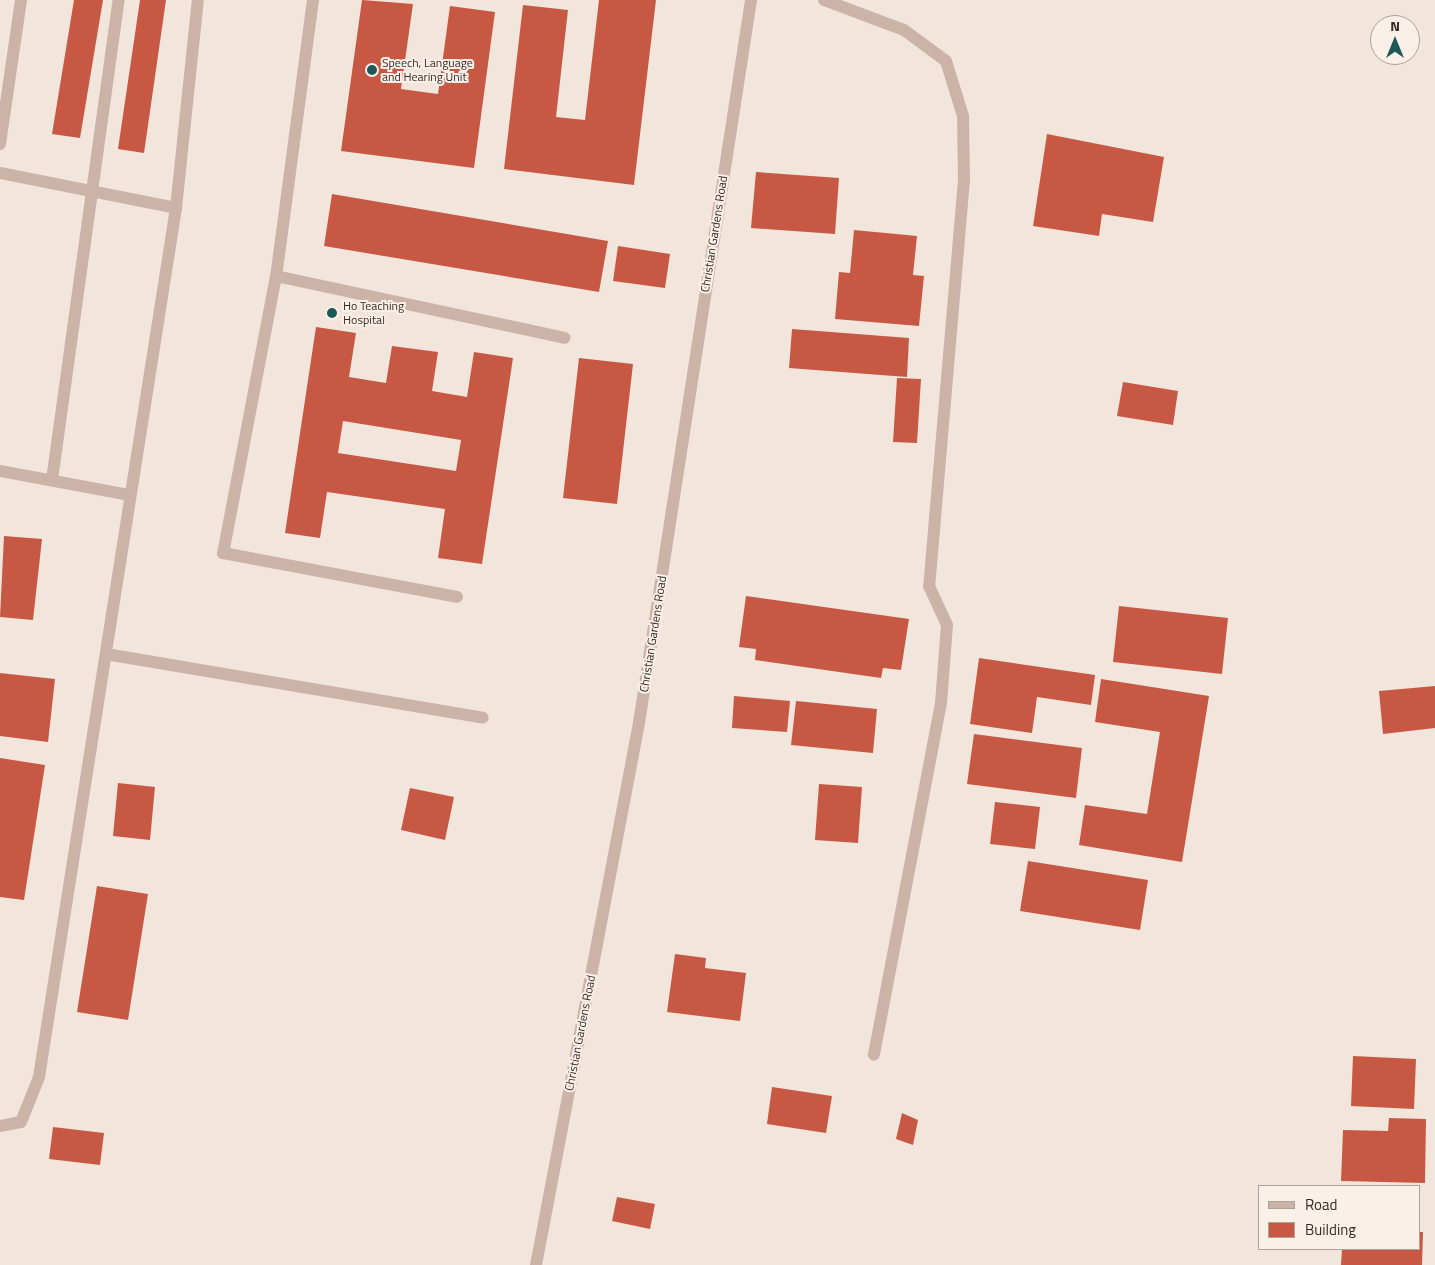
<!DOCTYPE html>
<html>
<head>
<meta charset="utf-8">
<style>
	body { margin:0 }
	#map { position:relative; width:1435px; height:1265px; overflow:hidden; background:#f2e6dc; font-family:"Titillium Web",sans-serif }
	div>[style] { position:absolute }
	.building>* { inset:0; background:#c75944 }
	.lane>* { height:12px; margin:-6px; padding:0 6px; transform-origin:6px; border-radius:6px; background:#cbb4a7 }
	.street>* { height:12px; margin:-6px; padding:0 6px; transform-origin:6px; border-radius:6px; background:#cbb4a7 }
	.dots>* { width:14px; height:14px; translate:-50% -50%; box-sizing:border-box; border:2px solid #faf0e8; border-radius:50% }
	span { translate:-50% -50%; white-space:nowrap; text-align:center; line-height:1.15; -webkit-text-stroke:4px #faf0e8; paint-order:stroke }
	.poi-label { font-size:12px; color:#372b28 }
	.left { translate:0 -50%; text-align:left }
	.street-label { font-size:12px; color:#372b28 }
	.legend { position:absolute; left:1258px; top:1185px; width:162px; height:65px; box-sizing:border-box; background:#faf0e8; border:1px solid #aca19b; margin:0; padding:6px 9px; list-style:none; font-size:15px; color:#372b28 }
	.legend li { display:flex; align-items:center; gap:10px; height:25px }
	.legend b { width:25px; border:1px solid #aca19b }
	.north { position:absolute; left:1370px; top:15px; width:50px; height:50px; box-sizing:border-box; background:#faf0e8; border:1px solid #aca19b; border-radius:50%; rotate:0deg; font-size:14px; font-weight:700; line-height:20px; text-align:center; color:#372b28 }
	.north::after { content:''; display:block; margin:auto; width:18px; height:22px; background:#1d5958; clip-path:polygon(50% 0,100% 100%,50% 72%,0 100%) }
</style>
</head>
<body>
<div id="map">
	<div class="building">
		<div style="clip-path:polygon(74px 0,103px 0,80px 138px,52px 134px)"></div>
		<div style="clip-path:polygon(140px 0,166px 0,144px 153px,118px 149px)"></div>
		<div style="clip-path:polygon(362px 0,413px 4px,401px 89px,438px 94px,450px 6px,495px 12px,474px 168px,341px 151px)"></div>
		<div style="clip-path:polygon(599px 0,656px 0,634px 185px,504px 169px,523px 5px,568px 10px,556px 117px,585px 120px)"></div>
		<div style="clip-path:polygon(1047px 134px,1164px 157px,1153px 222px,1102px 214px,1099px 236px,1033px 226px)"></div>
		<div style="clip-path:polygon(756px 172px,839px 178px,835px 234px,751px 228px)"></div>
		<div style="clip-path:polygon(332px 194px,608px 241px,599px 292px,324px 246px)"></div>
		<div style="clip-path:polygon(854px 230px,917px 236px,913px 275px,924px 276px,919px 326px,835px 319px,839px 272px,850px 273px)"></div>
		<div style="clip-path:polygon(618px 246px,670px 254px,665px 288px,613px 281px)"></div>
		<div style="clip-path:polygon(evenodd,316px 327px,356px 333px,349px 377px,386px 383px,392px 346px,438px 352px,432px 391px,467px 397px,474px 352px,513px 358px,482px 564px,438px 558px,445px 509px,327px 492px,320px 538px,285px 533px,316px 327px,343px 421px,461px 440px,456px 471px,338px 453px,343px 421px)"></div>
		<div style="clip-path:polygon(792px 329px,909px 338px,907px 377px,789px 368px)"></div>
		<div style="clip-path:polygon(579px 358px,633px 364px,617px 504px,563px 498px)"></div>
		<div style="clip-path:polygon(897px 378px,921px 379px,917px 443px,893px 442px)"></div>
		<div style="clip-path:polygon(1123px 382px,1178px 391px,1173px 425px,1117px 416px)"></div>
		<div style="clip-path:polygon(4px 536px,42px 539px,33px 620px,0 617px)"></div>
		<div style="clip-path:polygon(746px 596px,909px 619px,901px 670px,883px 668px,881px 678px,755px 660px,756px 649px,739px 647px)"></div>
		<div style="clip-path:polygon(1119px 606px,1228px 618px,1222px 674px,1113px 662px)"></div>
		<div style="clip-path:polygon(979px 658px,1095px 675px,1091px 705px,1037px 697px,1032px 733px,970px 724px)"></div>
		<div style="clip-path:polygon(0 673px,55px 679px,48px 742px,0 736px)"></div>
		<div style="clip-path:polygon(1101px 679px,1209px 696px,1182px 862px,1079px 845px,1085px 805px,1147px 814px,1160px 732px,1095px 722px)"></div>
		<div style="clip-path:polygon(1435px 686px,1435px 728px,1383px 734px,1379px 691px)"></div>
		<div style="clip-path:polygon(734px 696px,790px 701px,787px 732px,732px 728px)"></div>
		<div style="clip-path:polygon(796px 701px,877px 709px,873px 753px,791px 745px)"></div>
		<div style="clip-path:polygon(974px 734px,1082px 748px,1076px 798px,967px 784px)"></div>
		<div style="clip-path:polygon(0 758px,45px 765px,24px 900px,0 897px)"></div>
		<div style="clip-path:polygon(118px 783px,155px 787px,150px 840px,113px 836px)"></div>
		<div style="clip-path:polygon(819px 784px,862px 787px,858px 843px,815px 840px)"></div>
		<div style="clip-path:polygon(410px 788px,454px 797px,445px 840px,401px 830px)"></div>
		<div style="clip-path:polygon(995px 802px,1040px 807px,1035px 849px,990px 844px)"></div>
		<div style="clip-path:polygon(1028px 861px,1148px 880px,1140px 930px,1020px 911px)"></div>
		<div style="clip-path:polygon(97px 886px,148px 894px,128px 1020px,77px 1012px)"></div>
		<div style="clip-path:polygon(675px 954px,706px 958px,705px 968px,746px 973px,740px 1021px,667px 1012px)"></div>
		<div style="clip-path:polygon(1353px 1056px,1416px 1059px,1414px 1109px,1351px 1106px)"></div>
		<div style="clip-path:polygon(772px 1087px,832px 1096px,826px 1133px,767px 1124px)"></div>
		<div style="clip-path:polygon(902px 1113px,918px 1120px,913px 1145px,896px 1139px)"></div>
		<div style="clip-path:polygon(1389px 1118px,1426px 1119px,1425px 1183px,1341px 1181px,1343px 1130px,1388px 1131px)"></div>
		<div style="clip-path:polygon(53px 1127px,104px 1133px,100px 1165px,49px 1159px)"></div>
		<div style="clip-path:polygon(617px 1197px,655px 1204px,650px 1229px,612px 1221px)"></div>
		<div style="clip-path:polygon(1419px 1232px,1423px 1232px,1422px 1265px,1341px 1265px,1342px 1249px,1419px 1249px)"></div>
	</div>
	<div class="lane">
		<div style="left:313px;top:0;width:278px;rotate:97.6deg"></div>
		<div style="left:276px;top:276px;width:282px;rotate:100.8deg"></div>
		<div style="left:223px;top:553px;width:238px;rotate:10.6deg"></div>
		<div style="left:0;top:144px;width:146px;rotate:-81.7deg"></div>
		<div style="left:0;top:173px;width:179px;rotate:11.2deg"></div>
		<div style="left:276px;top:276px;width:295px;rotate:12.1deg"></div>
		<div style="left:0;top:471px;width:132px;rotate:10.5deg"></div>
		<div style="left:52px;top:480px;width:485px;rotate:-82.1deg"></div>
		<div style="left:106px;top:654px;width:382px;rotate:9.6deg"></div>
		<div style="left:0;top:1126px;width:21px;rotate:-11deg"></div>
		<div style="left:21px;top:1122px;width:48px;rotate:-68.2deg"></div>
		<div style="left:39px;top:1077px;width:880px;rotate:-81.04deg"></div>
		<div style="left:176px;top:208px;width:209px;rotate:-84deg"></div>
	</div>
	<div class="street">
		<div style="left:824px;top:0;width:85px;rotate:20.6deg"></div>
		<div style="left:904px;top:30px;width:52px;rotate:36.4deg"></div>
		<div style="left:946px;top:61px;width:58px;rotate:72.8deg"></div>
		<div style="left:963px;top:116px;width:64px;rotate:89.1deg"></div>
		<div style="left:964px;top:180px;width:408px;rotate:94.9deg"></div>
		<div style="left:929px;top:586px;width:43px;rotate:65.2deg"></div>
		<div style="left:947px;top:625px;width:78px;rotate:94.4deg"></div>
		<div style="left:941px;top:703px;width:358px;rotate:100.8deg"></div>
		<div style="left:536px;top:1265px;width:552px;rotate:-79.24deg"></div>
		<div style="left:639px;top:723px;width:732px;rotate:-81.19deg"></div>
	</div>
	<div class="dots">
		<div style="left:372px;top:70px;background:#1d5958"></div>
		<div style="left:332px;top:313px;background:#1d5958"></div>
	</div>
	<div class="poi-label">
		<span class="left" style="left:382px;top:70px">Speech, Language<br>and Hearing Unit</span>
		<span class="left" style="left:343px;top:313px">Ho Teaching<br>Hospital</span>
	</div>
	<div class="street-label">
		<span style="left:714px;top:234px;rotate:-81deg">Christian Gardens Road</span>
		<span style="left:653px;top:634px;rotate:-81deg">Christian Gardens Road</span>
		<span style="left:580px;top:1033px;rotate:-79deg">Christian Gardens Road</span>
	</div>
	<ul class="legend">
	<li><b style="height:6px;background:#cbb4a7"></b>Road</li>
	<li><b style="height:14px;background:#c75944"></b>Building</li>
	</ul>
	<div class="north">N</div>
</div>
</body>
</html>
